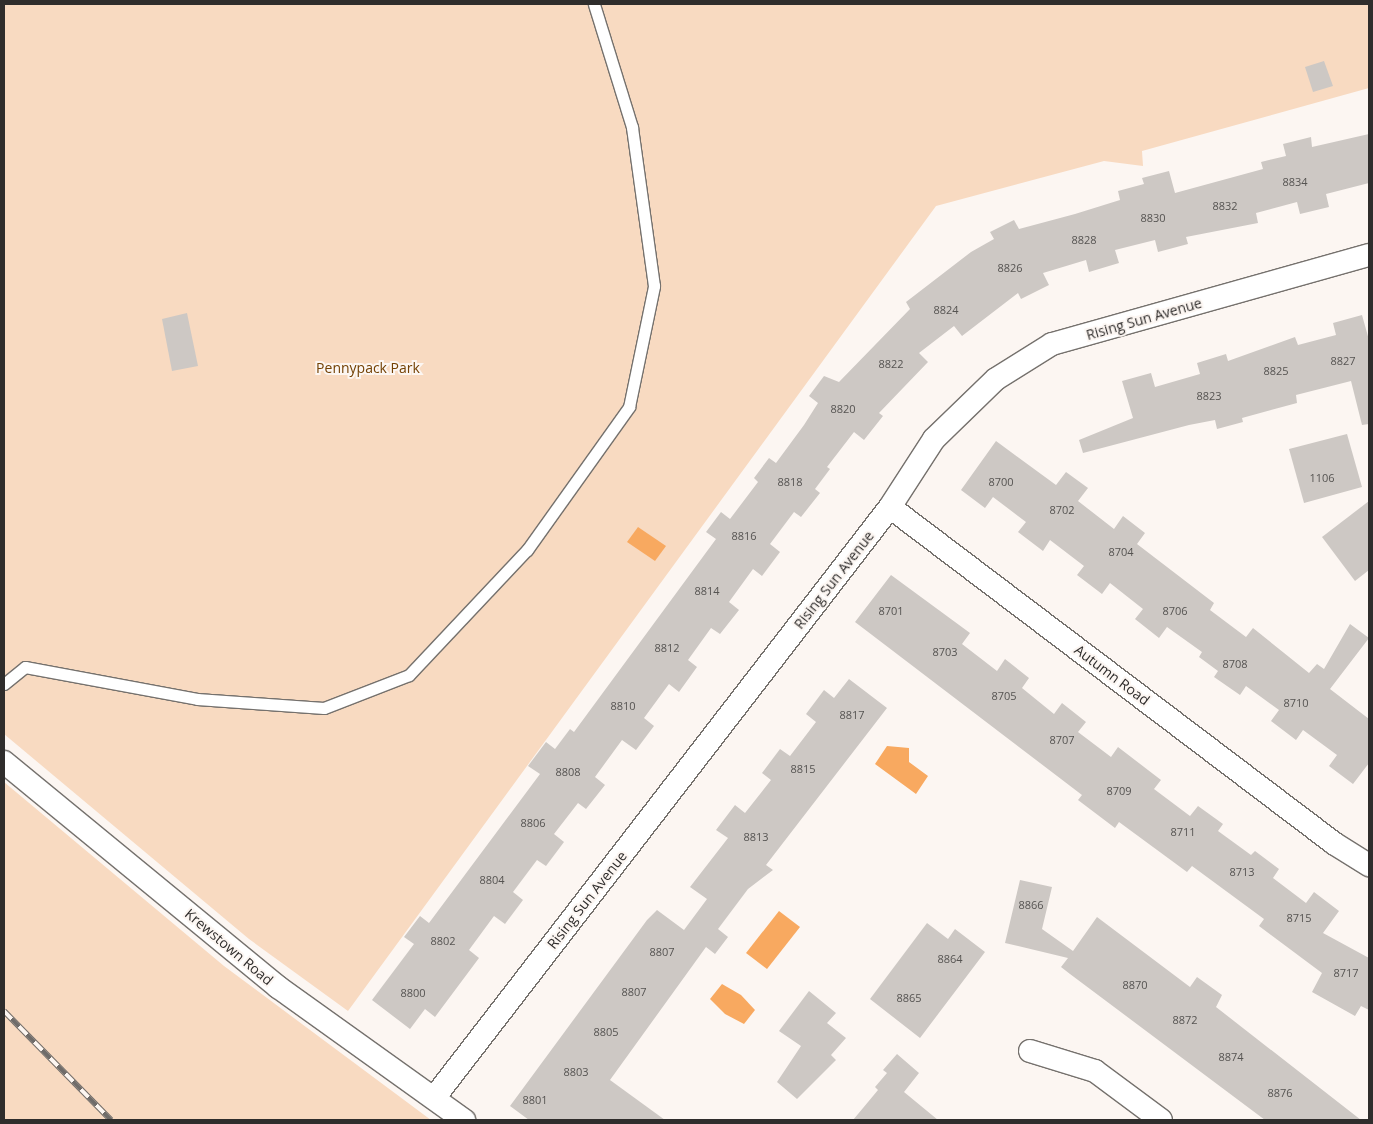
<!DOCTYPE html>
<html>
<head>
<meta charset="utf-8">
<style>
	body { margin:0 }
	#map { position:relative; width:1373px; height:1124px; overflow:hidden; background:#fcf6f2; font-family:"Open Sans",sans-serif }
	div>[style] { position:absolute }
	.green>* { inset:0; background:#f8dac1 }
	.water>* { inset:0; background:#f8a960 }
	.building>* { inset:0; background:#cdc8c4 }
	.roads { filter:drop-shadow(1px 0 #75716d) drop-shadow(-1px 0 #75716d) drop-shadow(0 1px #75716d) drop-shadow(0 -1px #75716d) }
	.service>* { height:11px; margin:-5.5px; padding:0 5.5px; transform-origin:5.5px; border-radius:5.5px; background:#fff }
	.minor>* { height:22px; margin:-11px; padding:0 11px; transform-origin:11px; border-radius:11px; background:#fff }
	.rail>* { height:5.5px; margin-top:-2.75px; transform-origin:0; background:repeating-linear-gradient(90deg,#fcf6f2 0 11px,#6f6c6a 0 22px); box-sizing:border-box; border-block:1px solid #6f6c6a }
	span { translate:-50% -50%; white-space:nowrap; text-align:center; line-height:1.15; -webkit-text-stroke:4px #fcf6f2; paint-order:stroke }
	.number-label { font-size:11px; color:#565452 }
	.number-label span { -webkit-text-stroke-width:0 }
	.street-label { font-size:14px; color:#2f2d2c }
	.park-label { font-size:14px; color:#734104 }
	.frame { position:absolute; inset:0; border:5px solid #2f2d2c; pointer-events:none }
</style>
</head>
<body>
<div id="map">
	<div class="green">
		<div style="clip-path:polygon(4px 4px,1369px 4px,1369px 88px,1142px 151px,1143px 166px,1104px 161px,936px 206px,348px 1011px,249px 939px,4px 734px)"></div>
		<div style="clip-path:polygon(4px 782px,224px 966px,431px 1120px,4px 1120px)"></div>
	</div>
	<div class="water">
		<div style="clip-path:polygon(638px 527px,666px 546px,655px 561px,627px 542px)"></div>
		<div style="clip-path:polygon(887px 746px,909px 748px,909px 762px,928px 776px,916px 794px,875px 764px)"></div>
		<div style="clip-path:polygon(779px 911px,800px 927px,767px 969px,746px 953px)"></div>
		<div style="clip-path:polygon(722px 984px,741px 995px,755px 1010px,744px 1024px,725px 1014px,710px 999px)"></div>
	</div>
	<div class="building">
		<div style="clip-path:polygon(1324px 61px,1333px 86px,1313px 92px,1305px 67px)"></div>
		<div style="clip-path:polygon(1369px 134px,1369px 183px,1326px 194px,1329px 207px,1300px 214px,1297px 202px,1256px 213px,1258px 223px,1186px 237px,1188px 244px,1158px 252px,1155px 240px,1115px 250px,1119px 263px,1089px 272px,1086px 260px,1043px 273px,1049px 285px,1021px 299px,1018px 293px,962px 336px,954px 326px,919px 353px,928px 362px,879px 413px,883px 416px,864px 440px,854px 432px,827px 467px,830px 469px,815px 489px,820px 493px,801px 517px,794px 512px,770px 544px,780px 552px,762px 576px,753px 569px,729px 602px,739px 610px,720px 634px,711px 628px,688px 660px,697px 667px,679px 692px,669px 684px,644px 718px,654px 726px,636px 750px,622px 740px,595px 777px,605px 785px,586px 809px,578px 803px,554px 834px,564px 842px,546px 866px,537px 860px,513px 892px,523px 900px,505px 924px,494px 916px,469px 950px,479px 958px,435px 1017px,425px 1009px,410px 1029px,372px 1000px,414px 944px,404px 937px,420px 916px,429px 923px,540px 774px,528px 766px,546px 742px,555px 749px,570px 729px,574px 732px,716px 539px,706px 532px,721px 512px,730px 519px,758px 482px,754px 478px,769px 458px,776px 463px,804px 425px,818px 403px,809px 396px,824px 376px,839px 382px,910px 309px,906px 302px,971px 252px,994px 239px,990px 232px,1014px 220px,1019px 229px,1075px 214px,1120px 200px,1118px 191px,1144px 184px,1142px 178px,1169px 171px,1175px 193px,1263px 169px,1261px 162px,1286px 156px,1283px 144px,1311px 137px,1312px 147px)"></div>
		<div style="clip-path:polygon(187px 313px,198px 366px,172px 371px,162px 319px)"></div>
		<div style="clip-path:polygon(1362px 315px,1369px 340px,1369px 424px,1362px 425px,1351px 381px,1296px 395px,1297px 403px,1242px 418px,1243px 422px,1217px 429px,1215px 420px,1189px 425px,1083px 453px,1079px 440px,1133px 418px,1122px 381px,1151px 373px,1155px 387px,1200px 374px,1197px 363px,1226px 354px,1228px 361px,1295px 337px,1298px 345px,1336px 335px,1333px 323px)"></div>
		<div style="clip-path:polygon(1347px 434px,1362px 487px,1304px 503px,1289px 449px)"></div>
		<div style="clip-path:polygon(996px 441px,1056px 485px,1066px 472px,1088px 488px,1078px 501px,1114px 529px,1123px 516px,1145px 533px,1137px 544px,1214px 603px,1210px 610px,1246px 637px,1253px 628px,1309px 673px,1317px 664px,1324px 669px,1350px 624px,1369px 638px,1330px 689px,1369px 719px,1369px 763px,1353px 784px,1329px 766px,1337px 755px,1303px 730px,1296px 740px,1271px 721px,1279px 710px,1246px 686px,1240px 695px,1214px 677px,1218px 671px,1199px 657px,1202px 652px,1167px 627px,1159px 638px,1135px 619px,1143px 609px,1110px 583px,1102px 594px,1077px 575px,1084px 566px,1050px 540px,1043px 551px,1018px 532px,1026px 522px,993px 497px,985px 508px,961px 490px)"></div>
		<div style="clip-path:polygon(1369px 501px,1369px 570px,1355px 581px,1322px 537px)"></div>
		<div style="clip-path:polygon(891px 575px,970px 633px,962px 644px,997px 671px,1005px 659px,1029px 678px,1022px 688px,1054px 714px,1062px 703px,1086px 722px,1078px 732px,1111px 757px,1118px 747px,1161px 780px,1154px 789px,1190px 816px,1198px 806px,1223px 824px,1218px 831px,1251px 855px,1255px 851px,1279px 869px,1273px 878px,1306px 903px,1314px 892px,1339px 911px,1323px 933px,1369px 958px,1369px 1010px,1361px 1006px,1355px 1016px,1312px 992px,1322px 973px,1259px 926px,1264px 919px,1192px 866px,1187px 872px,1119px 822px,1115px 828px,1078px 800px,1082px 795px,855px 622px)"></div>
		<div style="clip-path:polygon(849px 679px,887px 708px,766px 865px,773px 870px,748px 889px,718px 929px,728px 937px,715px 954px,706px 947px,610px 1080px,665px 1120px,529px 1120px,510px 1106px,647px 920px,657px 910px,684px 930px,707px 899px,690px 887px,728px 838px,716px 830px,735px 805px,745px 813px,771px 780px,762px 773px,780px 749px,790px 756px,816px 722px,806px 714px,824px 690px,834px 698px)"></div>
		<div style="clip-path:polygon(1020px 880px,1052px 887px,1042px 929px,1073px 951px,1097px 917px,1190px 987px,1197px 977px,1222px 995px,1216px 1007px,1361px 1120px,1265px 1120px,1070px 974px,1061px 967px,1068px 958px,1005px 943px)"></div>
		<div style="clip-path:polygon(927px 923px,948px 939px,955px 929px,985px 952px,920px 1038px,870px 999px)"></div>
		<div style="clip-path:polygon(809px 991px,836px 1013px,827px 1023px,846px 1038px,831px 1055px,836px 1060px,797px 1099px,777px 1082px,801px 1046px,779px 1031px)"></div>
		<div style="clip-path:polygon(897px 1054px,919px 1073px,904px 1092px,938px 1120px,853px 1120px,878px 1090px,875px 1087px,887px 1073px,883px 1070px)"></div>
	</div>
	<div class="roads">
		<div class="service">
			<div style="left:4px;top:684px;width:27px;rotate:-39deg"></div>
			<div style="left:25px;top:667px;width:175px;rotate:10.5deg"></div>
			<div style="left:197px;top:699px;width:127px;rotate:4.1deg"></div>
			<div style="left:324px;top:708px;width:91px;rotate:-21.2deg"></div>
			<div style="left:409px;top:675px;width:172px;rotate:-46.7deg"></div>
			<div style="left:527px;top:550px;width:176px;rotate:-54.5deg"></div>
			<div style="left:629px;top:407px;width:124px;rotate:-78.3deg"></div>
			<div style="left:654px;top:286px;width:161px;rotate:-97.9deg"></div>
			<div style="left:632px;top:127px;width:129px;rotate:-107.2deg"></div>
		</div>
		<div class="minor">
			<div style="left:890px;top:507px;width:558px;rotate:37.14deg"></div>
			<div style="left:1335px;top:844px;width:40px;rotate:32deg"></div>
			<div style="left:4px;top:762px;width:355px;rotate:39.4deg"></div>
			<div style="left:278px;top:987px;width:229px;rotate:35.6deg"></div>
			<div style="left:1030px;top:1051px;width:68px;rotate:17.1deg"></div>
			<div style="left:1095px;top:1071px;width:82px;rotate:36.6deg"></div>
			<div style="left:434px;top:1098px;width:746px;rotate:-52.35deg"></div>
			<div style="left:890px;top:507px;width:81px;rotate:-57.1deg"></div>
			<div style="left:934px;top:439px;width:86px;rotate:-44.1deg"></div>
			<div style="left:996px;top:379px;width:66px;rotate:-32deg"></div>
			<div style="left:1052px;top:344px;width:329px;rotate:-15.7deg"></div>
		</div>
	</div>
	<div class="rail">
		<div style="left:4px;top:1011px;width:153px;rotate:45.5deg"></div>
	</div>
	<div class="number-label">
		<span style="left:1295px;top:182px">8834</span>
		<span style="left:1225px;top:206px">8832</span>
		<span style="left:1153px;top:218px">8830</span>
		<span style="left:1084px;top:240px">8828</span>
		<span style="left:1010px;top:268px">8826</span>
		<span style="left:946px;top:310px">8824</span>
		<span style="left:1343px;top:361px">8827</span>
		<span style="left:891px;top:364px">8822</span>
		<span style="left:1276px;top:371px">8825</span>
		<span style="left:1209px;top:396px">8823</span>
		<span style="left:843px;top:409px">8820</span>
		<span style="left:1322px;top:478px">1106</span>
		<span style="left:790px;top:482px">8818</span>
		<span style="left:1001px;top:482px">8700</span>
		<span style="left:1062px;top:510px">8702</span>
		<span style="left:744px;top:536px">8816</span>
		<span style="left:1121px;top:552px">8704</span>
		<span style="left:707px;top:591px">8814</span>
		<span style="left:891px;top:611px">8701</span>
		<span style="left:1175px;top:611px">8706</span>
		<span style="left:667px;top:648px">8812</span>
		<span style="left:945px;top:652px">8703</span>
		<span style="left:1235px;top:664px">8708</span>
		<span style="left:1004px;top:696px">8705</span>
		<span style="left:1296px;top:703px">8710</span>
		<span style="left:623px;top:706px">8810</span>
		<span style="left:852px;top:715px">8817</span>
		<span style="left:1062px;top:740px">8707</span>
		<span style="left:803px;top:769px">8815</span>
		<span style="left:568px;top:772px">8808</span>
		<span style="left:1119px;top:791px">8709</span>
		<span style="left:533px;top:823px">8806</span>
		<span style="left:1183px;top:832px">8711</span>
		<span style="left:756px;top:837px">8813</span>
		<span style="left:1242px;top:872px">8713</span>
		<span style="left:492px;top:880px">8804</span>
		<span style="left:1031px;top:905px">8866</span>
		<span style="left:1299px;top:918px">8715</span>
		<span style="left:443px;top:941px">8802</span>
		<span style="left:662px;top:952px">8807</span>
		<span style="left:950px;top:959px">8864</span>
		<span style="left:1346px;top:973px">8717</span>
		<span style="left:1135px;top:985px">8870</span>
		<span style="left:634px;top:992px">8807</span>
		<span style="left:413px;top:993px">8800</span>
		<span style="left:909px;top:998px">8865</span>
		<span style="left:1185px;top:1020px">8872</span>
		<span style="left:606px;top:1032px">8805</span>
		<span style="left:1231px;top:1057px">8874</span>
		<span style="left:576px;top:1072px">8803</span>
		<span style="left:1280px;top:1093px">8876</span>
		<span style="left:535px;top:1100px">8801</span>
	</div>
	<div class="street-label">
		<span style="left:1144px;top:319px;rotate:-16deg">Rising Sun Avenue</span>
		<span style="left:834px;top:580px;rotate:-52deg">Rising Sun Avenue</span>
		<span style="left:1112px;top:675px;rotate:37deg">Autumn Road</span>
		<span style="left:587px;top:900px;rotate:-52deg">Rising Sun Avenue</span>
		<span style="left:229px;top:947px;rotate:40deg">Krewstown Road</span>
	</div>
	<div class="park-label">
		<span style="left:368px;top:368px">Pennypack Park</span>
	</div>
	<div class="frame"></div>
</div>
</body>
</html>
